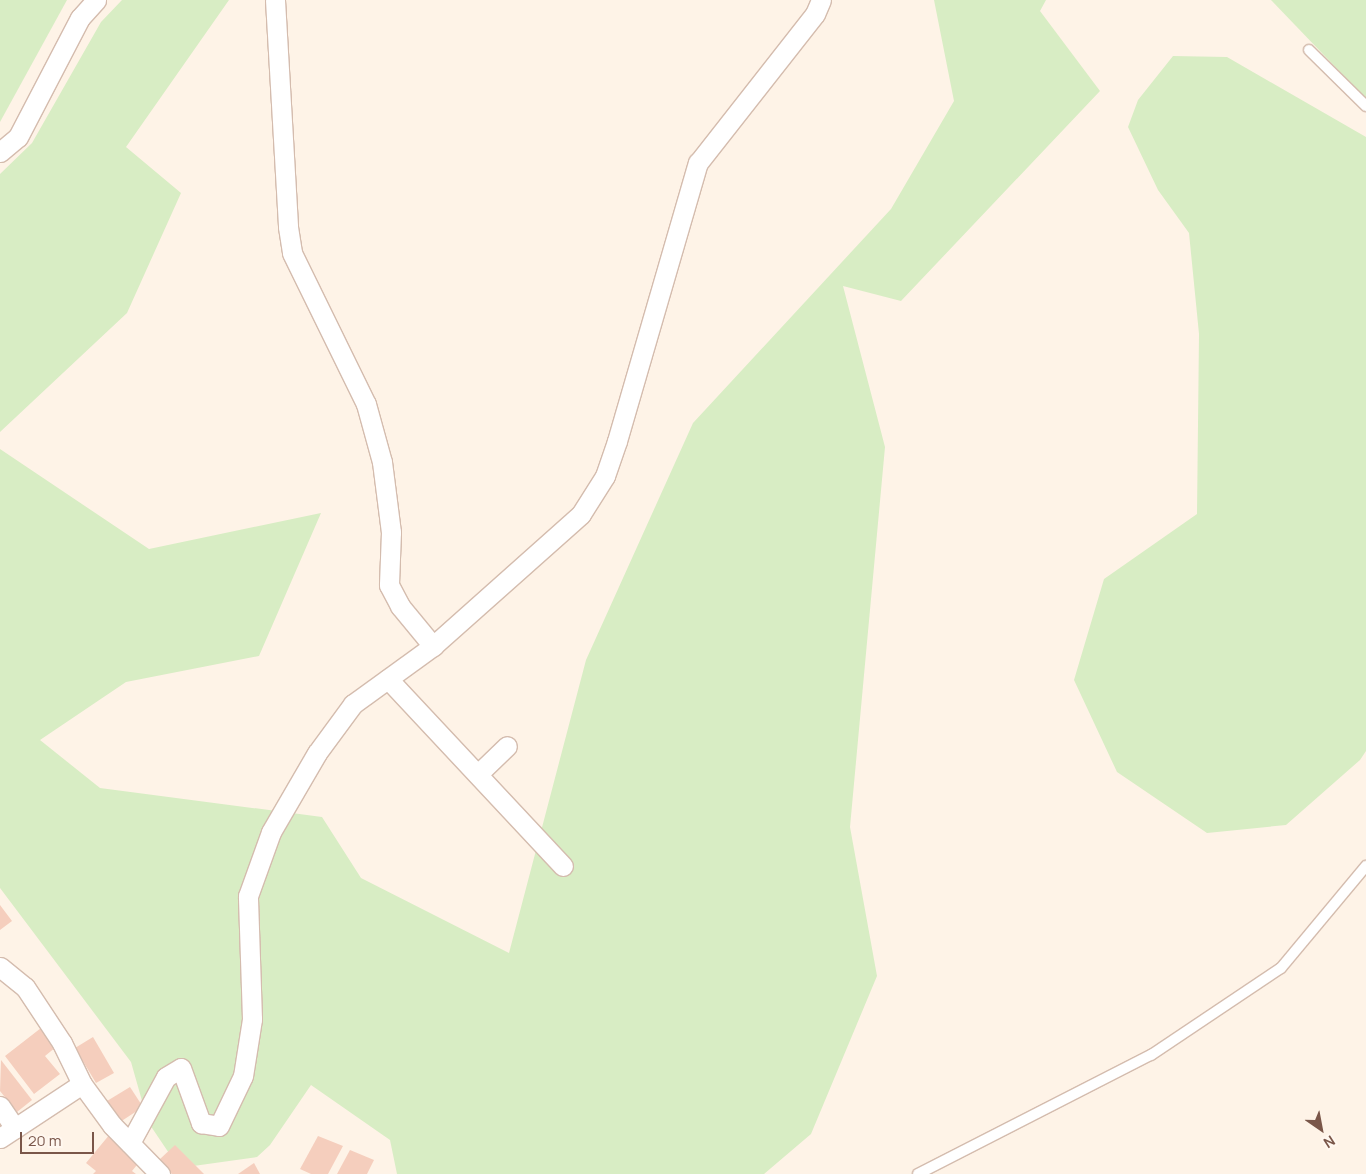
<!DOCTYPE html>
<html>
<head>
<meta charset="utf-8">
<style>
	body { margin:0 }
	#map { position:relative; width:1366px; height:1174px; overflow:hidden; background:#fef3e7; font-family:Manrope,sans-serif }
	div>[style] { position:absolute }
	.green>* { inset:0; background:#d8edc4 }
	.building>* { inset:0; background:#f5cebd }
	.roads { filter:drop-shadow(1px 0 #d4bcae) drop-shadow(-1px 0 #d4bcae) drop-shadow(0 1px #d4bcae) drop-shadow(0 -1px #d4bcae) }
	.service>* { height:10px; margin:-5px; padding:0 5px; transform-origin:5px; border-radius:5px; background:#fff }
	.minor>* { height:19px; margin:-9.5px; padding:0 9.5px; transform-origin:9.5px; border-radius:9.5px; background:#fff }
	span { translate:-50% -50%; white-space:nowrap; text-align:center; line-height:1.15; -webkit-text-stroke:4px #fff7ef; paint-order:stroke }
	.north { position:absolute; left:1296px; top:1104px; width:50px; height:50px; -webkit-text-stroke:4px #fff7ef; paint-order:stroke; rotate:147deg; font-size:14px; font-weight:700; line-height:20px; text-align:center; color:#7a5649 }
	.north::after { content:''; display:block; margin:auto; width:18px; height:22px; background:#7a5649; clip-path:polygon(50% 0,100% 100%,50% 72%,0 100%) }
	.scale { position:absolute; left:20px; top:1132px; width:74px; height:22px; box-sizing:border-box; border:2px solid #7a5649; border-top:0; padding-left:6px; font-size:15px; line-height:18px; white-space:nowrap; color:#7a5649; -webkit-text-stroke:4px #fff7ef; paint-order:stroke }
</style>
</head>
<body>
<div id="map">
	<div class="green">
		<div style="clip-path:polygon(0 0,67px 0,0 122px)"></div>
		<div style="clip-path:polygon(122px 0,229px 0,126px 147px,181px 193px,127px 313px,0 432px,0 174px,32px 143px,101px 22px)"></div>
		<div style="clip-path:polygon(934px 0,1046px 0,1040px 11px,1100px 91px,901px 301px,843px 286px,885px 447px,850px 827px,877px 976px,811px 1134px,764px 1174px,397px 1174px,390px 1140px,311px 1085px,270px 1145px,257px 1157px,179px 1168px,148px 1122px,131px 1062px,0 888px,0 449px,149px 549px,321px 513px,259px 656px,126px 682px,40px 740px,100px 788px,322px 817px,361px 878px,509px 953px,586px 660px,693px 423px,891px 209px,954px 101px)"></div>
		<div style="clip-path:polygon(1271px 0,1366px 0,1366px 99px)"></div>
		<div style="clip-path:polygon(1173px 56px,1227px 57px,1366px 137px,1366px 751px,1360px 760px,1286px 825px,1207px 833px,1117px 772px,1074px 680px,1104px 579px,1197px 514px,1199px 334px,1189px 233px,1158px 190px,1128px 127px,1138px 100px)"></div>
	</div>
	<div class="building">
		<div style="clip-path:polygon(0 905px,12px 921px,0 930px)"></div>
		<div style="clip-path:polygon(41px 1028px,56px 1047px,45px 1056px,60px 1074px,34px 1094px,5px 1056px)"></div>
		<div style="clip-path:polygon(93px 1037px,114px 1073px,96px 1083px,75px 1048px)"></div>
		<div style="clip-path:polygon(1px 1060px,32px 1100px,17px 1112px,0 1091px)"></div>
		<div style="clip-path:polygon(130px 1087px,143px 1107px,120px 1122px,107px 1101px)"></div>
		<div style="clip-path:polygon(110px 1134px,141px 1160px,132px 1171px,136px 1174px,93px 1174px,96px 1171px,86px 1163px)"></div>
		<div style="clip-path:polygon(318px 1136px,343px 1146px,328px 1174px,311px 1174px,300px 1169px)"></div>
		<div style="clip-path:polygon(175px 1145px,204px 1174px,172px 1174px,159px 1160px)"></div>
		<div style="clip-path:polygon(350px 1150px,374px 1160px,367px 1174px,337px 1174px)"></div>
		<div style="clip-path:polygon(254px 1163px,260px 1174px,238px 1174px)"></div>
	</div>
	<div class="roads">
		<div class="service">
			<div style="left:1309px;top:50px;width:80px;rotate:44.5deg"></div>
			<div style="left:918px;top:1174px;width:262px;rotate:-27.1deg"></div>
			<div style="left:1151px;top:1055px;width:156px;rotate:-33.8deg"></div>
			<div style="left:1281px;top:968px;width:133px;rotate:-50.2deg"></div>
		</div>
		<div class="minor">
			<div style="left:275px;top:0;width:227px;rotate:86.7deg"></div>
			<div style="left:288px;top:227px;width:26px;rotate:81deg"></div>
			<div style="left:292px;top:253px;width:168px;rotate:63.9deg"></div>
			<div style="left:366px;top:404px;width:60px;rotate:74.6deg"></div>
			<div style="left:382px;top:462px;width:71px;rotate:82.7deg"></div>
			<div style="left:391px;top:532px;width:53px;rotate:92.2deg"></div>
			<div style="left:389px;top:585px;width:24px;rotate:62deg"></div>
			<div style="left:400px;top:606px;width:52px;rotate:50.5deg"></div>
			<div style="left:0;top:152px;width:23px;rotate:-40deg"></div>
			<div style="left:18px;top:137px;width:134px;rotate:-62.5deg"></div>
			<div style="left:80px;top:18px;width:24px;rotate:-48deg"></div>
			<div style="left:388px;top:679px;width:256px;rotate:46.9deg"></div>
			<div style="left:478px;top:774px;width:40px;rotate:-44deg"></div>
			<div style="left:0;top:967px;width:32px;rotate:39deg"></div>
			<div style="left:25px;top:987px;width:67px;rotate:56.5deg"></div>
			<div style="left:62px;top:1043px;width:46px;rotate:64deg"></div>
			<div style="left:82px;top:1084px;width:51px;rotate:53.8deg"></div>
			<div style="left:112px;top:1125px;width:69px;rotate:45.6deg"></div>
			<div style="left:0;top:1106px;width:27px;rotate:56deg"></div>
			<div style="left:0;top:1138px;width:98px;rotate:-33.4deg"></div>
			<div style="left:130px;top:1143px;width:75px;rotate:-61.4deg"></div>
			<div style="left:166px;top:1077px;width:17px;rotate:-31deg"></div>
			<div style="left:181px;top:1068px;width:59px;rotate:70deg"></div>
			<div style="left:201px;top:1123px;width:18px;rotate:9deg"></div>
			<div style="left:219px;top:1126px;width:55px;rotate:-64.4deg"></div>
			<div style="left:243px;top:1076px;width:58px;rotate:-81deg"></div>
			<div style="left:252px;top:1019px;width:123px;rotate:-91.9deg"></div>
			<div style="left:248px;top:896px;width:68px;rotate:-70.2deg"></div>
			<div style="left:271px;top:832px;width:91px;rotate:-59.8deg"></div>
			<div style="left:317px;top:753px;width:61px;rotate:-53.7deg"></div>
			<div style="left:353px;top:704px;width:99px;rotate:-35.9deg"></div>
			<div style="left:433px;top:646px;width:198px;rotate:-41.7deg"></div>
			<div style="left:581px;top:514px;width:45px;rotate:-57.7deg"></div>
			<div style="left:605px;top:476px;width:37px;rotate:-71deg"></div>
			<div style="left:617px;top:441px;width:290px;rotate:-73.8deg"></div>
			<div style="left:698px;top:163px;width:189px;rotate:-51.9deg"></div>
			<div style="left:815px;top:14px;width:15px;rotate:-67deg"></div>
		</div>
	</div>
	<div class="north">N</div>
	<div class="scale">20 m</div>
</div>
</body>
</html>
